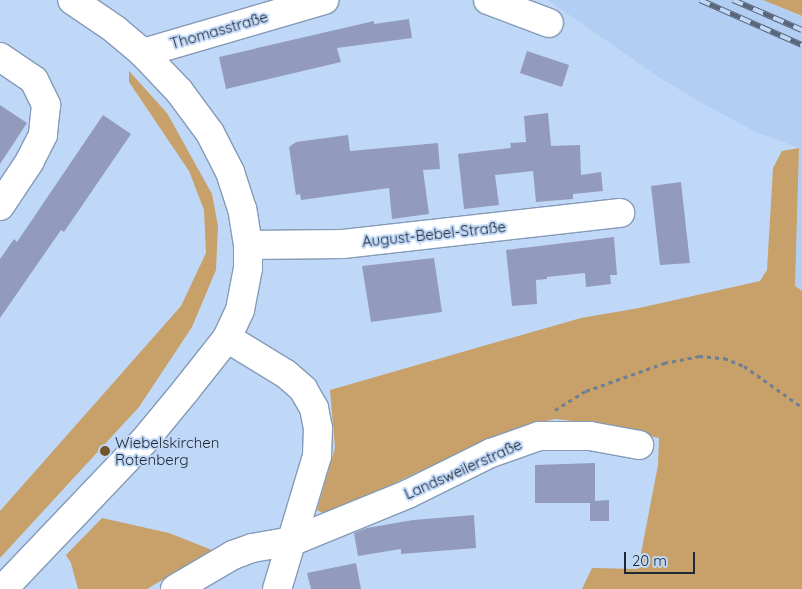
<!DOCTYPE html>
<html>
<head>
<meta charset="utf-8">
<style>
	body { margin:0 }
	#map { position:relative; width:802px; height:589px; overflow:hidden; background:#c0d8f7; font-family:Quicksand,sans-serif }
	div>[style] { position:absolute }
	.built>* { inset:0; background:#b2cef3 }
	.green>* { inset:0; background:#c7a06a }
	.building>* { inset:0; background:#939bbc }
	.path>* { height:3px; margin-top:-1.5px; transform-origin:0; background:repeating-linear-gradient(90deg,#6e7e93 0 4px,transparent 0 8px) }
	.roads { filter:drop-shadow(1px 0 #849ab7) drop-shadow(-1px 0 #849ab7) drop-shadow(0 1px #849ab7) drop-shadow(0 -1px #849ab7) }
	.minor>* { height:28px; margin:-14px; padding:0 14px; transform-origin:14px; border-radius:14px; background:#fff }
	.rail>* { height:5.5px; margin-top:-2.75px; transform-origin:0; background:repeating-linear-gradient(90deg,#c0d8f7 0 11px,#596679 0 22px); box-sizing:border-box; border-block:1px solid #596679 }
	.dots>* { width:14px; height:14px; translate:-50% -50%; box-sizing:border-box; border:2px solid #c0d8f7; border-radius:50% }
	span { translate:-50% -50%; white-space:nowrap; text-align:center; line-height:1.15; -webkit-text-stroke:4px #c0d8f7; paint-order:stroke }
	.street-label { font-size:15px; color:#202834 }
	.poi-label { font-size:15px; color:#202834 }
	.left { translate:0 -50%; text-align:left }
	.scale { position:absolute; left:624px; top:552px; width:71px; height:22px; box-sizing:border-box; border:2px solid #202834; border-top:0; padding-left:6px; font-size:15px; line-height:18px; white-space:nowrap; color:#202834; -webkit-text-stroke:4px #c0d8f7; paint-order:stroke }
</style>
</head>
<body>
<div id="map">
	<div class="built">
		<div style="clip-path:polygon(548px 0,763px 0,802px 17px,802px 291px,795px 286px,799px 148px,754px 131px,700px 102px,657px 76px)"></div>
	</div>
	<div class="green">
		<div style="clip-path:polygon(763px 0,802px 0,802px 17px,802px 16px)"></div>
		<div style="clip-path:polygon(129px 71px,167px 113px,212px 194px,218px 226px,216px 270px,192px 327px,139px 407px,0 558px,0 511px,181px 306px,206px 253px,204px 210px,189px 171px,129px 82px)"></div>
		<div style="clip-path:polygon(799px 148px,795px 286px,802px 291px,802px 589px,582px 589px,592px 568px,638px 569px,658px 465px,659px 438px,591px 423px,555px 419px,516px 428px,405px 478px,341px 510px,327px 515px,317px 510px,335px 448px,330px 390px,581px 318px,639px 308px,760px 281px,767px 270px,773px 168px,782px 151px)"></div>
		<div style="clip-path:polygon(102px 518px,169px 533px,212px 550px,147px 589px,78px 589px,71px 563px,66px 555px)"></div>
	</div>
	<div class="building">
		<div style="clip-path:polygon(409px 19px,412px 38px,337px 48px,341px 62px,226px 89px,219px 57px,374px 21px,374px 24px)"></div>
		<div style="clip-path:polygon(527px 51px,569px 65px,562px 87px,520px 73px)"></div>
		<div style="clip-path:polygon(0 105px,27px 123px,0 164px)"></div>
		<div style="clip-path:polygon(548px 113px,551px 146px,580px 145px,581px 175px,601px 172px,603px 191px,573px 194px,573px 199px,536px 202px,533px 171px,495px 175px,499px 205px,464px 209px,458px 154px,511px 148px,510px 143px,526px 142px,524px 116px)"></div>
		<div style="clip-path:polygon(103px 115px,131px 134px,64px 232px,61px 230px,0 318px,0 259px,14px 239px,17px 242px)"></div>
		<div style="clip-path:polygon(348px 135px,350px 151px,438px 143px,440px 169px,423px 170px,429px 214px,392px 219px,389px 188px,301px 200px,300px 194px,296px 195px,289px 147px,296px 142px)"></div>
		<div style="clip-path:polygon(681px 182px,690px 263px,660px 265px,651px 186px)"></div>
		<div style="clip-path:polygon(614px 237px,617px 275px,610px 275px,611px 284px,586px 287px,585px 273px,547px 277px,547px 279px,536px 280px,537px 304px,512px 306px,506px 250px)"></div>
		<div style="clip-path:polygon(434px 258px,442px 312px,371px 322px,362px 266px)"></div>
		<div style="clip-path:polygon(595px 463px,595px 501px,609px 500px,609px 521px,590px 521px,590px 503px,535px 503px,535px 465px)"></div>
		<div style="clip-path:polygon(474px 515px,476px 548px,401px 554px,401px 549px,358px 556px,354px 533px,367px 528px,413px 520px)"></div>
		<div style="clip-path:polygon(356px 563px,361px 589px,311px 589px,307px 573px)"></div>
	</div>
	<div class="path">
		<div style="left:555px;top:410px;width:36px;rotate:-32deg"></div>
		<div style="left:586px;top:391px;width:83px;rotate:-19.7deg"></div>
		<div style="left:664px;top:363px;width:36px;rotate:-11deg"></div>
		<div style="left:699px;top:356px;width:25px;rotate:5deg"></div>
		<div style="left:724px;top:358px;width:22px;rotate:22deg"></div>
		<div style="left:744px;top:366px;width:71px;rotate:35.3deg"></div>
	</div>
	<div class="roads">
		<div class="minor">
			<div style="left:488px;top:0;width:65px;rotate:20.7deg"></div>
			<div style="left:143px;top:53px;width:189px;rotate:-16.3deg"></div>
			<div style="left:0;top:57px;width:41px;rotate:34.1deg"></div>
			<div style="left:34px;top:80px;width:28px;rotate:64deg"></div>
			<div style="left:46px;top:105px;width:30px;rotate:96deg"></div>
			<div style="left:43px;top:135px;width:29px;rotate:117deg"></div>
			<div style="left:30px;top:161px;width:54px;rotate:123.7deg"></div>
			<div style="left:248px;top:245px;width:95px;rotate:-0.6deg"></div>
			<div style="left:343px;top:244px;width:279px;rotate:-6.4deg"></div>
			<div style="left:227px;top:338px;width:69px;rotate:31.4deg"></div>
			<div style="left:286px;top:374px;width:23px;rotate:41deg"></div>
			<div style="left:303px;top:389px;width:22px;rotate:60deg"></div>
			<div style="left:314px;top:408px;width:20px;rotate:79deg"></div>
			<div style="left:318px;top:428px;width:28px;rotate:92deg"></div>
			<div style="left:317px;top:456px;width:139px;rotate:106.7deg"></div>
			<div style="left:3px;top:589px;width:204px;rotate:-46.4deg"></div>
			<div style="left:144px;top:441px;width:66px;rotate:-50.5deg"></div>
			<div style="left:186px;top:390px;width:66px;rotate:-51.7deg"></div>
			<div style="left:227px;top:338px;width:31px;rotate:-65deg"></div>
			<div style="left:240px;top:310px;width:43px;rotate:-79.2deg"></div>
			<div style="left:248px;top:268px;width:23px;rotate:-90deg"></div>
			<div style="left:248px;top:245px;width:36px;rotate:-99deg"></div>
			<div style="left:242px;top:209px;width:39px;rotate:-108deg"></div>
			<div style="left:230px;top:172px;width:44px;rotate:-117.1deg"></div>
			<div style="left:210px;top:133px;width:52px;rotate:-126.4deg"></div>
			<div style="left:179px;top:91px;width:52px;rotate:-133.5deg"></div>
			<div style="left:143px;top:53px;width:35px;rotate:-140deg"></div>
			<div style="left:116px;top:30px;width:53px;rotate:-145.7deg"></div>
			<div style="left:175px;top:589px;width:67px;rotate:-30.4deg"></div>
			<div style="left:233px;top:555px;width:20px;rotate:-20deg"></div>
			<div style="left:252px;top:548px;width:42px;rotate:-9.7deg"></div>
			<div style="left:293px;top:541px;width:124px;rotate:-22.2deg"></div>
			<div style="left:408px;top:494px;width:93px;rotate:-26.3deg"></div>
			<div style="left:491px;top:453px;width:51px;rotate:-19.5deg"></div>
			<div style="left:539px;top:436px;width:51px"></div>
			<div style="left:590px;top:436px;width:50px;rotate:10.4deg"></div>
		</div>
	</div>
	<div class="rail">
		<div style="left:700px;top:0;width:111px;rotate:23.8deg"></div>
		<div style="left:733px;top:0;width:75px;rotate:23.5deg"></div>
	</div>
	<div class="dots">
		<div style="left:105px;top:451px;background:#725529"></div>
	</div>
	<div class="street-label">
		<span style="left:219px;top:30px;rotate:-16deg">Thomasstraße</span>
		<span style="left:434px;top:234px;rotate:-6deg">August-Bebel-Straße</span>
		<span style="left:463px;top:469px;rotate:-24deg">Landsweilerstraße</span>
	</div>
	<div class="poi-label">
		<span class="left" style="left:115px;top:451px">Wiebelskirchen<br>Rotenberg</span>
	</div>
	<div class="scale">20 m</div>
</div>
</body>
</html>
